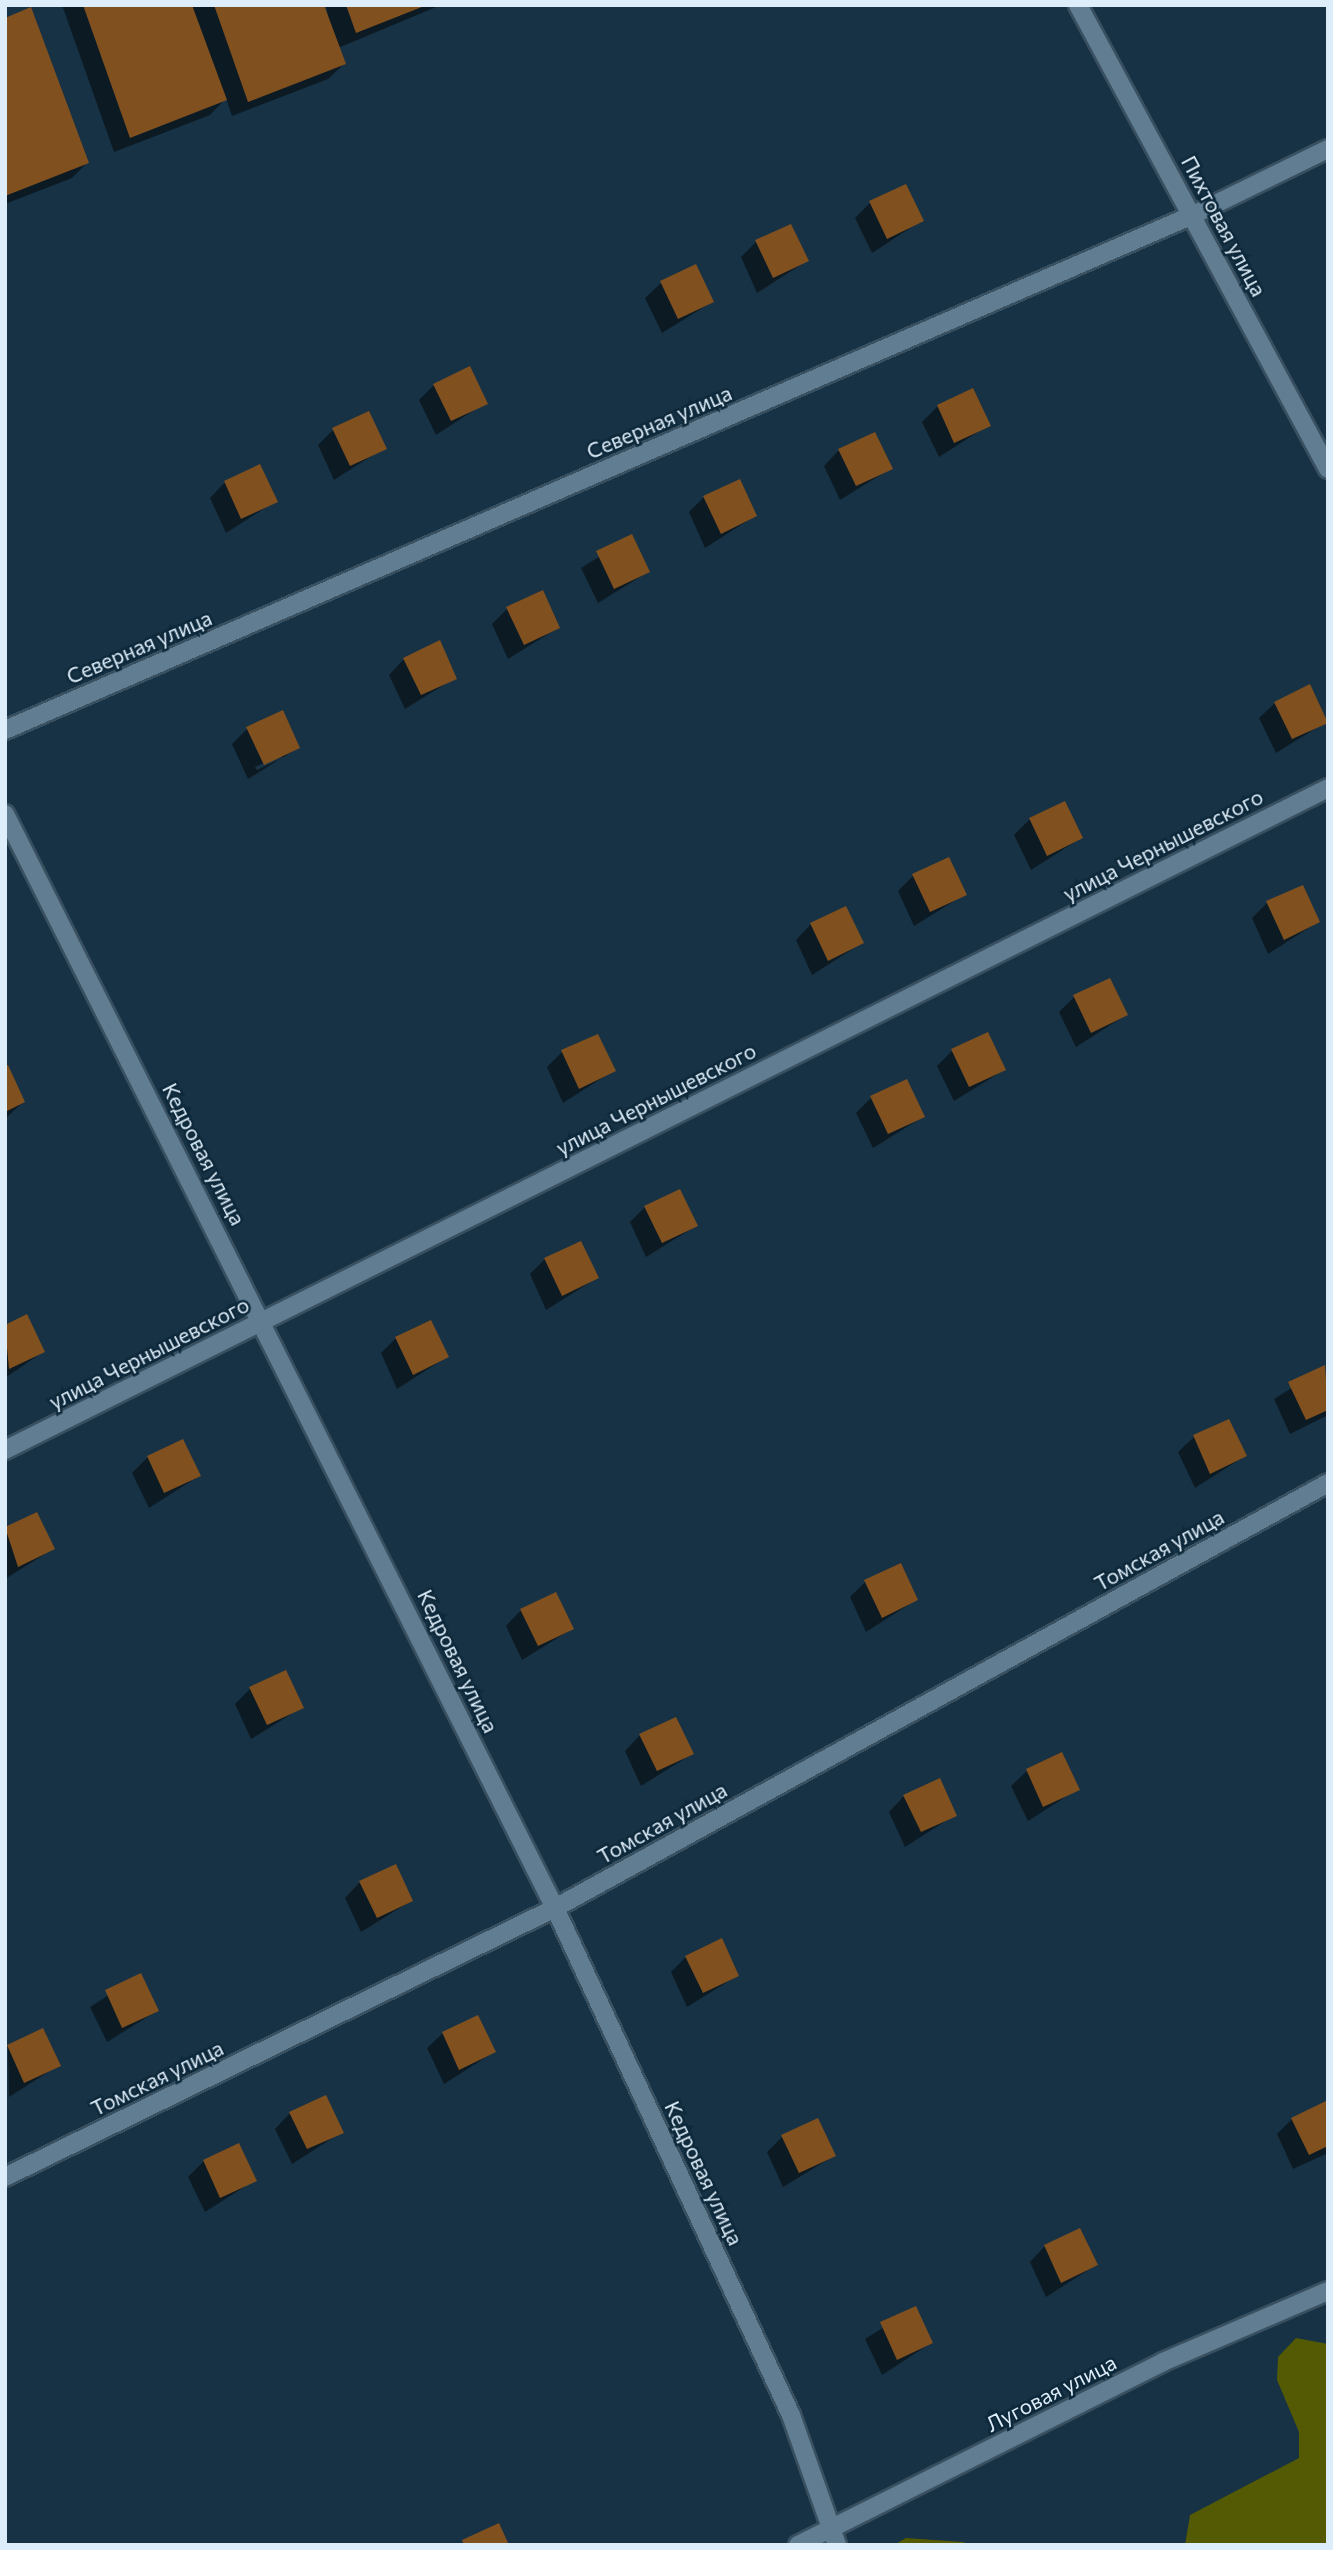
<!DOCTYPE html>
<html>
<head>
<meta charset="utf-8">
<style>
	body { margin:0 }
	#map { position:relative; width:1333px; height:2550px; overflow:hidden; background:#173244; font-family:Commissioner,sans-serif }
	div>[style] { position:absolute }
	.green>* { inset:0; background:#535a03 }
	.shadow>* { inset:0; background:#0007 }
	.building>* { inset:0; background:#81501f }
	.roads { filter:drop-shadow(2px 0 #395060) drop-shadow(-2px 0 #395060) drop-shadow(0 2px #395060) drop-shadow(0 -2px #395060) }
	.minor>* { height:18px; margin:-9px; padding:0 9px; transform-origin:9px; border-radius:9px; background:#607d92 }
	.tertiary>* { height:18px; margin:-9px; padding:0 9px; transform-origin:9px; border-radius:9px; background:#607d92 }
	span { translate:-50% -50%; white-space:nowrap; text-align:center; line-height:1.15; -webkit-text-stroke:5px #0d283a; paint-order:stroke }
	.street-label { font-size:21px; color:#ddedf9 }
	.frame { position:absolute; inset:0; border:7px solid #ddedf9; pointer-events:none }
</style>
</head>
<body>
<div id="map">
	<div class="green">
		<div style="clip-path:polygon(1296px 2338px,1328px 2344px,1328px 2545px,1185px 2545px,1190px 2515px,1299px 2458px,1299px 2432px,1277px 2380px,1278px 2357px)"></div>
		<div style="clip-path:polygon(906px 2538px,963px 2542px,969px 2545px,894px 2545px)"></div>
	</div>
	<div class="shadow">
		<div style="clip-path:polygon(62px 5px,322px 5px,329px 24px,326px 5px,441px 5px,338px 48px,344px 64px,328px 79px,232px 116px,226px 98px,210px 115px,114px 152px)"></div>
		<div style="clip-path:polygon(5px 20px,87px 163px,72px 178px,5px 204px)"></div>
		<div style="clip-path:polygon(870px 203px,921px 221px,872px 253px,855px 218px)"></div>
		<div style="clip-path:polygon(756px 242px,807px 261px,757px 293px,741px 257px)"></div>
		<div style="clip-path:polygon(661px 283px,712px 302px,662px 333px,645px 298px)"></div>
		<div style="clip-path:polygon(434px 385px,485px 403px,436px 435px,419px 400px)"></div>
		<div style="clip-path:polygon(938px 406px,989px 425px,939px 457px,922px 422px)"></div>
		<div style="clip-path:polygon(333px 430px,384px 448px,334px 480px,318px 445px)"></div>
		<div style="clip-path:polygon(839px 450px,890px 469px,840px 500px,824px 466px)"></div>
		<div style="clip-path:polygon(225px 482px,276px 501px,226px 533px,210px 498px)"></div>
		<div style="clip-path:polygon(704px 497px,755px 516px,705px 548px,689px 512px)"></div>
		<div style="clip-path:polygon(632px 536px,648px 572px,598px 603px,581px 568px)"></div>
		<div style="clip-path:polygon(507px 609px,558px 628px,508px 659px,492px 624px)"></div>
		<div style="clip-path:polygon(404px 659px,455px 678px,405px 709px,389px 675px)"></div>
		<div style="clip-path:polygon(1275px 703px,1326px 722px,1276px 753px,1259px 718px)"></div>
		<div style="clip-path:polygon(evenodd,247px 729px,298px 748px,248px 779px,232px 744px,247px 729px,282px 755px,282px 758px,257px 770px,255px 767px,282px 755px)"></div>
		<div style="clip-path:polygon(1030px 819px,1081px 838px,1031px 870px,1014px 835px)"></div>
		<div style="clip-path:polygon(913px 876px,964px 895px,914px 926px,898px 891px)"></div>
		<div style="clip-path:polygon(1267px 903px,1318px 922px,1268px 954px,1252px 918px)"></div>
		<div style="clip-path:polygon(811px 924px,862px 943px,812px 975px,796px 940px)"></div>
		<div style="clip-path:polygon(1074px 997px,1126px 1015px,1076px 1047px,1059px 1012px)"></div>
		<div style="clip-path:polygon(952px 1051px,1004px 1070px,954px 1101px,937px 1066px)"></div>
		<div style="clip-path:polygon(562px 1052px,613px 1071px,563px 1103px,547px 1067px)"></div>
		<div style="clip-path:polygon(5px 1068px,23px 1102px,5px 1119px)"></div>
		<div style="clip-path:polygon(871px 1098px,923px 1117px,873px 1148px,856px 1113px)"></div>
		<div style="clip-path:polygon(645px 1207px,696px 1226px,646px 1257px,630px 1222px)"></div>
		<div style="clip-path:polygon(545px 1259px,597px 1278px,546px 1310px,530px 1274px)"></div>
		<div style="clip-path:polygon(5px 1327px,43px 1352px,5px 1378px)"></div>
		<div style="clip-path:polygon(396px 1338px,447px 1357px,397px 1389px,381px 1353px)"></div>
		<div style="clip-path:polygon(1324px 1368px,1328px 1415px,1290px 1434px,1274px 1399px)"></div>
		<div style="clip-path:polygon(1194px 1437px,1245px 1456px,1195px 1488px,1178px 1452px)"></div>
		<div style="clip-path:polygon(148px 1457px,199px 1476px,149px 1508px,132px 1473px)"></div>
		<div style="clip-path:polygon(36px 1514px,53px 1549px,5px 1579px,5px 1529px)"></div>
		<div style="clip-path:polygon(865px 1582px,916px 1600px,866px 1632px,850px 1597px)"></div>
		<div style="clip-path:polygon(521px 1610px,572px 1629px,522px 1660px,506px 1626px)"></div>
		<div style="clip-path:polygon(250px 1689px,301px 1708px,251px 1739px,235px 1704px)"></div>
		<div style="clip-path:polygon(640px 1735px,692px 1754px,641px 1786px,625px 1751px)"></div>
		<div style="clip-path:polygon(1027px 1771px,1078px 1789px,1028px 1821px,1011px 1786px)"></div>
		<div style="clip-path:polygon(904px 1796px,955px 1815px,905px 1847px,889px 1812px)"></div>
		<div style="clip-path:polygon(360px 1882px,411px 1901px,361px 1932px,345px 1898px)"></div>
		<div style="clip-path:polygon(686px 1957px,737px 1976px,687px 2007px,671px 1972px)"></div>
		<div style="clip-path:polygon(140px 1975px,157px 2011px,107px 2042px,90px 2007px)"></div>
		<div style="clip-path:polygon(443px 2033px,494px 2052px,444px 2084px,427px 2048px)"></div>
		<div style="clip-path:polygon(8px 2046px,59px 2065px,9px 2097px)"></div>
		<div style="clip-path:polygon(1328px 2105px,1328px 2153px,1293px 2169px,1277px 2134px,1292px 2119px)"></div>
		<div style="clip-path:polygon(290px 2113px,342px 2132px,292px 2164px,275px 2129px)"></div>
		<div style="clip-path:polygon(782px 2137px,834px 2156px,783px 2187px,767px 2152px)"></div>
		<div style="clip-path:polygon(204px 2161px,255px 2180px,205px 2212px,188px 2177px)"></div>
		<div style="clip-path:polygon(1045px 2246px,1096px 2265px,1046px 2297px,1030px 2262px)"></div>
		<div style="clip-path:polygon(915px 2308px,931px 2343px,882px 2375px,865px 2339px)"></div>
	</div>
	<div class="building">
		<div style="clip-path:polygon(83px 5px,192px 5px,227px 100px,130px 138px)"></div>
		<div style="clip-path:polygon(214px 5px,324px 5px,346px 64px,248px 102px)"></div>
		<div style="clip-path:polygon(346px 5px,427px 5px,356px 33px)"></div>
		<div style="clip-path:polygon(31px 7px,89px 163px,5px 196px,5px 18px)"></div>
		<div style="clip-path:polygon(906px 184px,924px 221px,887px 239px,869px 201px)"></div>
		<div style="clip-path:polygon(791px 224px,809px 261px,773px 278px,755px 240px)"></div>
		<div style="clip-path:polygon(696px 264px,714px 302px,678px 319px,660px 281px)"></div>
		<div style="clip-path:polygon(470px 366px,488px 404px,451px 421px,433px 384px)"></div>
		<div style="clip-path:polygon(973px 388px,991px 426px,954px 443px,937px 405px)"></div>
		<div style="clip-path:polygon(369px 411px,387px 449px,350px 466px,332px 428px)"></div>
		<div style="clip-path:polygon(875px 432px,893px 469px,856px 486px,838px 449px)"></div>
		<div style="clip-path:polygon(260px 464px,278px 502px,241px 519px,224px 481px)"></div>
		<div style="clip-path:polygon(740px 479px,757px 516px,721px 534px,703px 496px)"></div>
		<div style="clip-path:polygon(632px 534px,650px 572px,614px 589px,596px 551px)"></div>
		<div style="clip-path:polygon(543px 590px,560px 628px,524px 645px,506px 607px)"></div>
		<div style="clip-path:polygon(440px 640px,457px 679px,421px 695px,403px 658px)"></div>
		<div style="clip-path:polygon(1310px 684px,1328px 723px,1292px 739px,1274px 702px)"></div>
		<div style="clip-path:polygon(283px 710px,300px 748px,264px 765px,246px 727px)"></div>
		<div style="clip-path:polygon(1065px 801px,1083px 838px,1047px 856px,1029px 818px)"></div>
		<div style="clip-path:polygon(949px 857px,967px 895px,930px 912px,912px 874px)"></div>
		<div style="clip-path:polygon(1303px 885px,1320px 922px,1284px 940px,1266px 901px)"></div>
		<div style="clip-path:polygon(846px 906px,864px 943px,828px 961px,810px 923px)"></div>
		<div style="clip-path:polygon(1110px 978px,1128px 1015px,1091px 1033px,1073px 995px)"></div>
		<div style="clip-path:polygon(988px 1032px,1006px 1070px,969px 1087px,951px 1049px)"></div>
		<div style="clip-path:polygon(598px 1034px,616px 1071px,579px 1089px,561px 1050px)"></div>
		<div style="clip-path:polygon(8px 1065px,25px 1102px,5px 1112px,5px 1066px)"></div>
		<div style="clip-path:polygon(907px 1079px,925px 1117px,888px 1134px,870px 1096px)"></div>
		<div style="clip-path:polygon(680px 1189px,698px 1226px,662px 1243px,644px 1206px)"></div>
		<div style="clip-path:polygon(581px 1241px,599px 1278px,562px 1296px,544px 1258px)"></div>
		<div style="clip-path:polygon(27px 1314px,45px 1352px,9px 1369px,5px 1325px)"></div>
		<div style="clip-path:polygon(431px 1320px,449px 1357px,413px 1375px,395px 1337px)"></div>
		<div style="clip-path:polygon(1325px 1365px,1328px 1410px,1306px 1420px,1288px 1382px)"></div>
		<div style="clip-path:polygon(1229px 1419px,1247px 1456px,1210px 1474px,1193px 1435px)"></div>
		<div style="clip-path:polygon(183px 1439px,201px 1476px,164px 1493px,147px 1456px)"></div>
		<div style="clip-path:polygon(37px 1512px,55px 1549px,18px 1567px,5px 1527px)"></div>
		<div style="clip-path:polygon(901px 1563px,918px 1600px,882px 1618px,864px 1580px)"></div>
		<div style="clip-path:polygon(556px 1592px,574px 1629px,538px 1646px,520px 1609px)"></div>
		<div style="clip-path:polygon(286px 1670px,304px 1708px,267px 1725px,249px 1687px)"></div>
		<div style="clip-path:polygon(676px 1717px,694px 1754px,657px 1771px,639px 1734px)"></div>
		<div style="clip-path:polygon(1062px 1752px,1080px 1790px,1043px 1807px,1026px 1769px)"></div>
		<div style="clip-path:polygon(940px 1778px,957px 1816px,921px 1832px,903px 1795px)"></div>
		<div style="clip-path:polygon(396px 1864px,413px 1901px,377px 1918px,359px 1881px)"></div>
		<div style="clip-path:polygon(722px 1938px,739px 1976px,703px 1993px,685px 1956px)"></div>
		<div style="clip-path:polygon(141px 1973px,159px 2011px,122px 2028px,105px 1990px)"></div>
		<div style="clip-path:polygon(478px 2015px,496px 2052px,459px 2070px,442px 2032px)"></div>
		<div style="clip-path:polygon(43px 2028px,61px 2066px,24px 2083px,7px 2045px)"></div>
		<div style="clip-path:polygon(326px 2095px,344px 2133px,307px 2149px,289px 2112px)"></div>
		<div style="clip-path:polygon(1328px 2100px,1328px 2146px,1309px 2155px,1291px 2118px)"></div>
		<div style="clip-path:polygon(818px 2118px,836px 2156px,799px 2173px,781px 2135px)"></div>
		<div style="clip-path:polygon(239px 2143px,257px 2181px,220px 2198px,203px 2160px)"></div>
		<div style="clip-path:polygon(1080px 2228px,1098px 2265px,1061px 2283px,1044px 2245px)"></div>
		<div style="clip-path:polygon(916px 2306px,933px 2343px,897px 2360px,880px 2322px)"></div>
		<div style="clip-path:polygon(499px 2523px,509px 2545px,464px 2545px,462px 2540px)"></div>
	</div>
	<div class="roads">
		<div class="minor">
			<div style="left:5px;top:730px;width:1295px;rotate:-23.44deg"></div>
			<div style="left:1193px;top:215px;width:150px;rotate:-26.1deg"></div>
			<div style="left:5px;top:814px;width:1224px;rotate:63.31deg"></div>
			<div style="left:555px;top:1908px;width:559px;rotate:65.04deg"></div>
			<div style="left:791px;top:2415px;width:138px;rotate:70.5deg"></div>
			<div style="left:798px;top:2545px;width:408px;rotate:-26.6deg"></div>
			<div style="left:1163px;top:2362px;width:180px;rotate:-23.3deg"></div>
		</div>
		<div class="tertiary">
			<div style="left:1078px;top:5px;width:527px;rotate:61.68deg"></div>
			<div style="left:5px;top:1450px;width:1479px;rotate:-26.58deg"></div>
			<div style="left:5px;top:2177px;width:612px;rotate:-26.06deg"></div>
			<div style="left:555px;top:1908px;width:882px;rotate:-28.8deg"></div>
		</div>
	</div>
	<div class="street-label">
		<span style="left:1224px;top:226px;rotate:62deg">Пихтовая улица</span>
		<span style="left:659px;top:422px;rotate:-23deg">Северная улица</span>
		<span style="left:139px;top:647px;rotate:-23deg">Северная улица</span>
		<span style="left:1163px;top:845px;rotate:-27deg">улица Чернышевского</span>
		<span style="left:656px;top:1099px;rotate:-27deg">улица Чернышевского</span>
		<span style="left:204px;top:1154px;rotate:63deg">Кедровая улица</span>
		<span style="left:149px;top:1353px;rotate:-27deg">улица Чернышевского</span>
		<span style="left:1159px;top:1550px;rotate:-29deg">Томская улица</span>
		<span style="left:458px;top:1661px;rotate:64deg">Кедровая улица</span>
		<span style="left:662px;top:1823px;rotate:-29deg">Томская улица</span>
		<span style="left:157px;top:2078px;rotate:-26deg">Томская улица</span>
		<span style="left:704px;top:2173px;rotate:65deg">Кедровая улица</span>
		<span style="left:1051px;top:2393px;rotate:-27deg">Луговая улица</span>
	</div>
	<div class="frame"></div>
</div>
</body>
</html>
